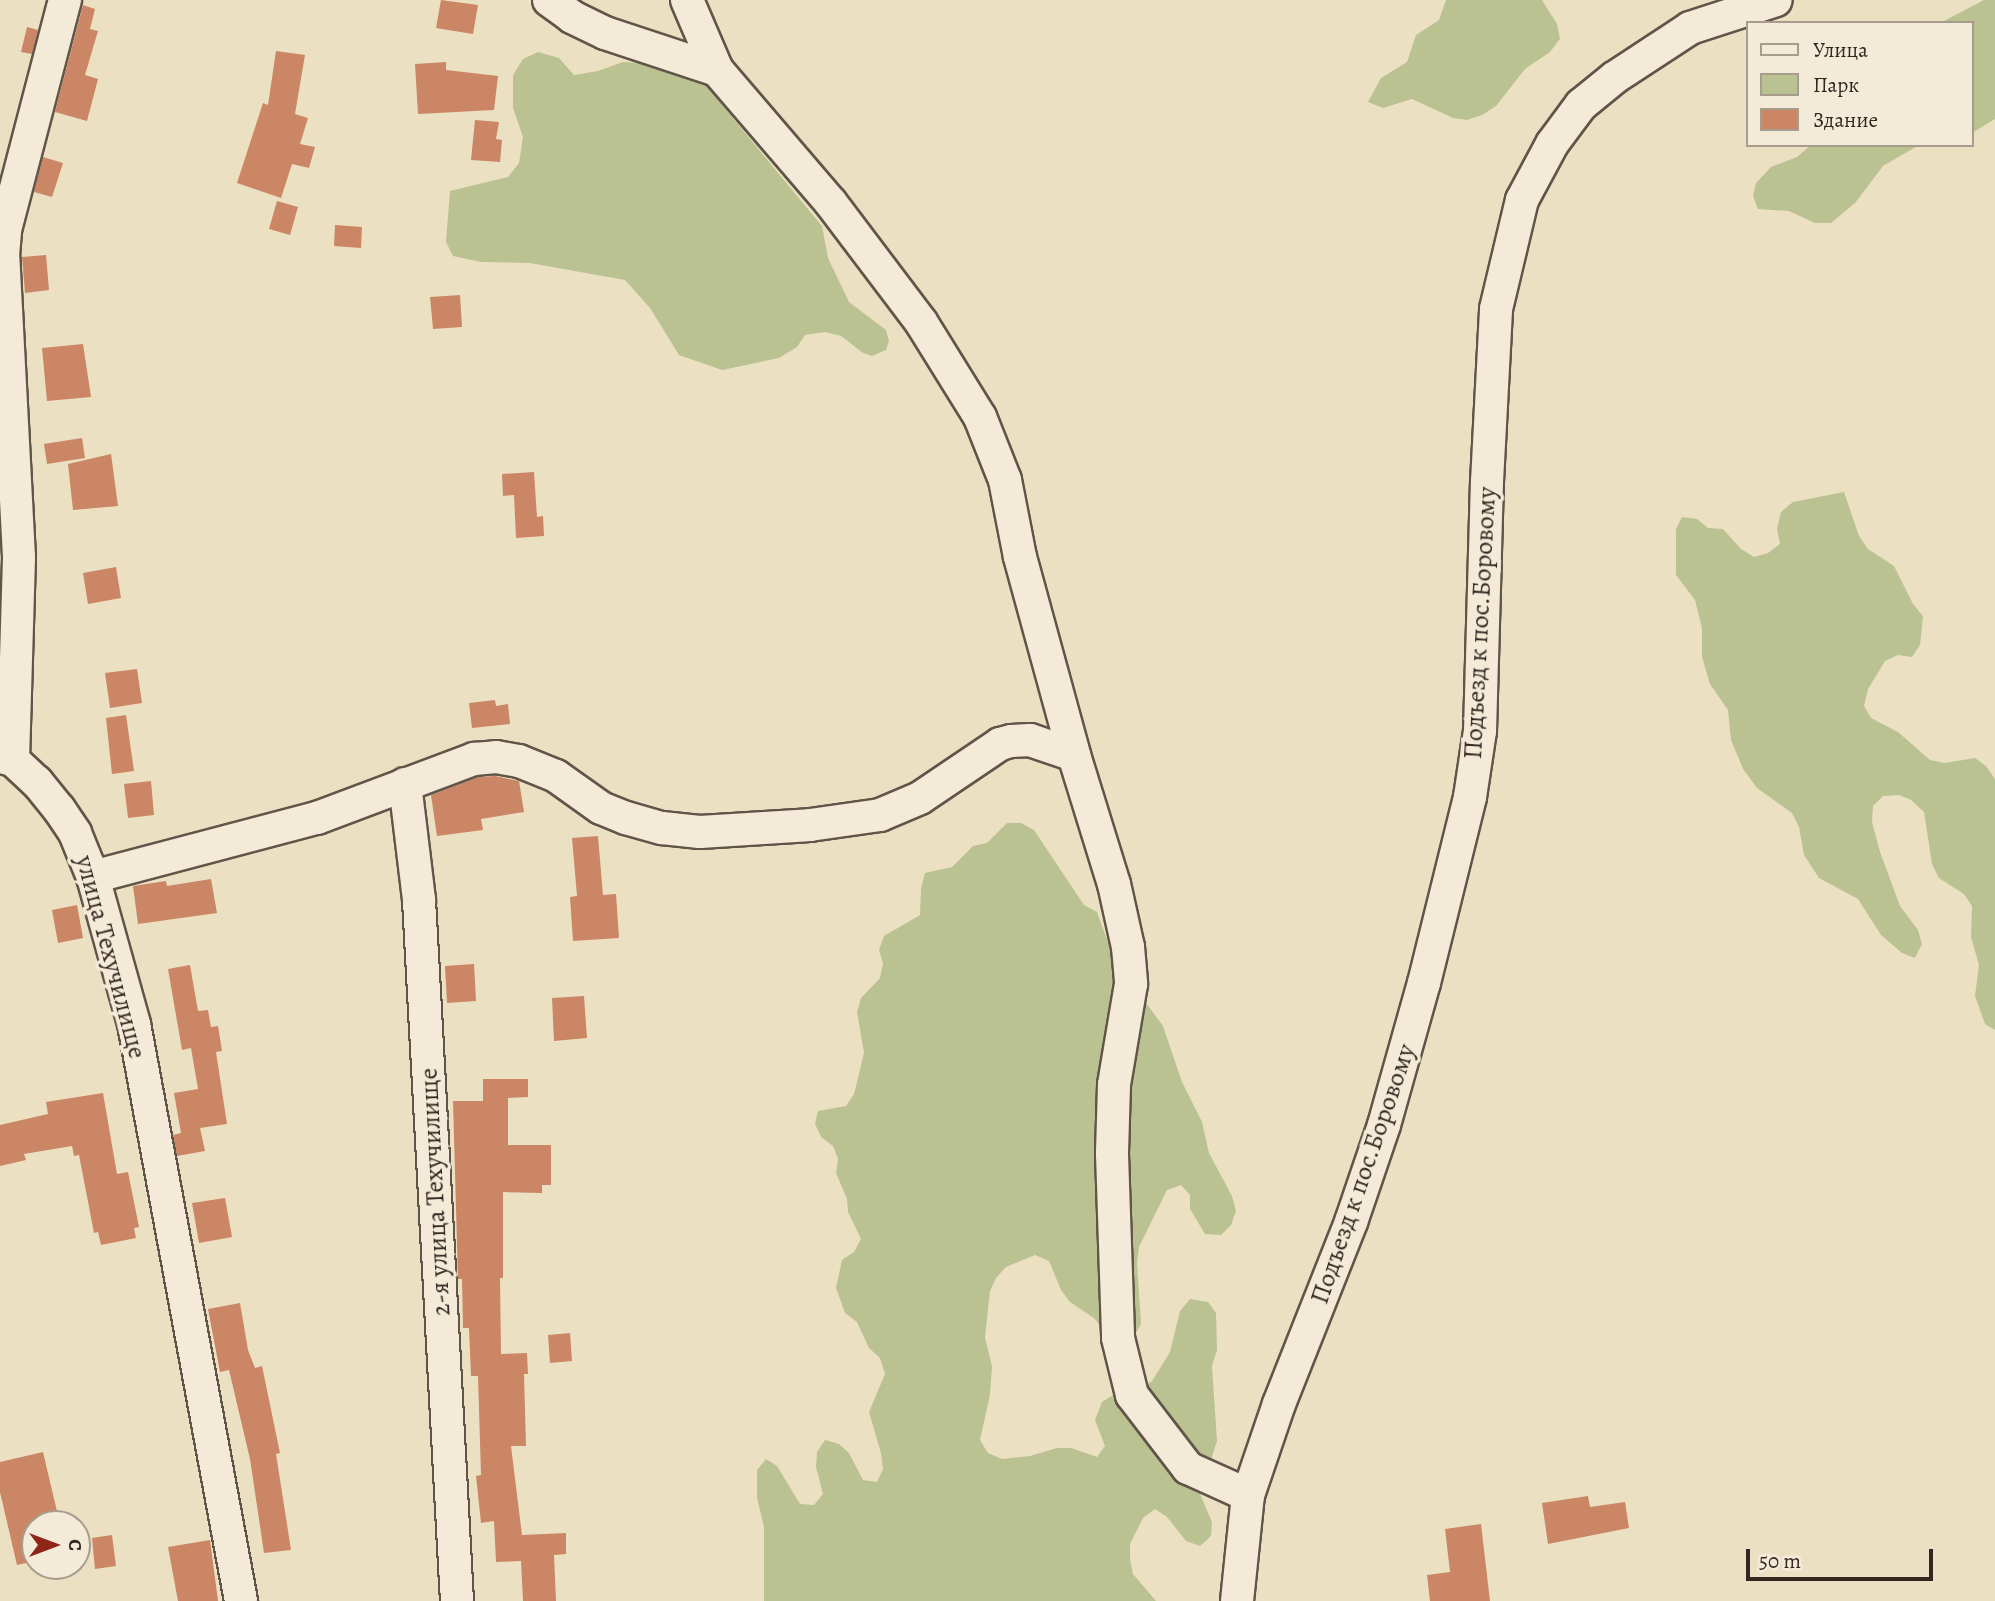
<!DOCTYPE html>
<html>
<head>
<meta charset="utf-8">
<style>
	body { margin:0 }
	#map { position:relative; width:1995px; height:1601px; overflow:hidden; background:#ece0c2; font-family:Alegreya,serif }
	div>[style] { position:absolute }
	.green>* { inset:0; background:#bac292 }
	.building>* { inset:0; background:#ca8665 }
	.roads { filter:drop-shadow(2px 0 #625449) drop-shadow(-2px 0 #625449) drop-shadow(0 2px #625449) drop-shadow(0 -2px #625449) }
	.minor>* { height:32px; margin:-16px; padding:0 16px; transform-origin:16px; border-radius:16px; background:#f3ebd7 }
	span { translate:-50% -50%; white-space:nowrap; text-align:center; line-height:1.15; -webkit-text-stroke:7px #f3ebd7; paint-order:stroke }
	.street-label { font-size:26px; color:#342621 }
	.legend { position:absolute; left:1746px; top:21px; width:228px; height:126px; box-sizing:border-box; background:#f3ebd7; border:2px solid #a79c8e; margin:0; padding:9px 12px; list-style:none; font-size:21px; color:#342621 }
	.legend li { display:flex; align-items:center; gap:14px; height:35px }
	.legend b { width:35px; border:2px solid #a79c8e }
	.north { position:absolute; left:21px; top:1510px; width:70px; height:70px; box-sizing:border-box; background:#f3ebd7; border:2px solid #a79c8e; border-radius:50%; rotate:90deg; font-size:19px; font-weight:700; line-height:28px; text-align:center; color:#342621 }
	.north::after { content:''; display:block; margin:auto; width:24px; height:32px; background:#8f2418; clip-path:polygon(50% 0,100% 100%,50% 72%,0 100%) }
	.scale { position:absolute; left:1746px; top:1549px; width:187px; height:32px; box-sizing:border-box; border:4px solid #342621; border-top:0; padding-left:9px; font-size:21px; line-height:24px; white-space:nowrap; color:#342621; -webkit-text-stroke:5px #f3ebd7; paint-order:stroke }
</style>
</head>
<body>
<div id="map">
	<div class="green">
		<div style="clip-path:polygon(1446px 0,1542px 0,1557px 24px,1560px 39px,1550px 52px,1525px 69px,1496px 106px,1482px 115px,1467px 120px,1453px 118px,1412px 99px,1383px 108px,1368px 102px,1381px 78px,1407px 62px,1416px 35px,1439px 20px)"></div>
		<div style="clip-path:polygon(1984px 0,1995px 0,1995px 119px,1972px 133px,1972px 23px,1940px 23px)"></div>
		<div style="clip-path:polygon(538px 52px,559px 58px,574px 75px,598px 71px,623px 62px,658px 64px,703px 82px,822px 226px,828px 258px,849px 302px,886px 330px,889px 341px,886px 350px,872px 356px,863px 353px,841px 336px,825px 332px,805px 335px,797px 347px,779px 358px,722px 370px,679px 355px,650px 308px,625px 280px,530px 263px,481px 262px,453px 256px,446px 242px,450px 191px,508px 177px,519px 163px,523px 137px,513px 108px,513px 75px,523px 59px)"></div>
		<div style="clip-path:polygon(1811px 145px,1919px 145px,1883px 166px,1855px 203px,1831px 223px,1815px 223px,1789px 211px,1758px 209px,1753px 196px,1756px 183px,1771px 167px,1797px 157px)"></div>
		<div style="clip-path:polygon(1844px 492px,1859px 536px,1868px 549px,1894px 566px,1913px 604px,1923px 616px,1920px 645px,1912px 657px,1898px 655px,1885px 661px,1868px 689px,1864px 706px,1871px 718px,1898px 732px,1930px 760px,1945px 763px,1975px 758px,1986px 766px,1995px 779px,1995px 1030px,1985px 1024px,1975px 996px,1979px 965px,1971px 937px,1972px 906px,1964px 894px,1939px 878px,1932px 864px,1924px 812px,1911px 800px,1899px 795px,1883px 796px,1873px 806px,1872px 822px,1880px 852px,1900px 906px,1918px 930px,1922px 944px,1915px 958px,1902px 953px,1881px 935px,1858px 899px,1819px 878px,1804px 855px,1799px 827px,1792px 813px,1757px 788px,1743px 769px,1731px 740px,1728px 710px,1710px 684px,1702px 657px,1702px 628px,1695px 600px,1676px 575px,1676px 529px,1682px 517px,1697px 519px,1708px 528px,1723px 529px,1741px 549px,1754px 557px,1768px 553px,1780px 544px,1777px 529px,1781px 512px,1793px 502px)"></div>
		<div style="clip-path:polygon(1007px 823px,1021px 823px,1034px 830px,1084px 905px,1097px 912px,1114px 959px,1163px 1026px,1182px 1082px,1202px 1122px,1209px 1153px,1232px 1196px,1236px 1211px,1231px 1225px,1221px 1235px,1205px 1234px,1190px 1209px,1190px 1195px,1181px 1185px,1167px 1190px,1139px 1247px,1137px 1263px,1141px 1324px,1132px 1340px,1103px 1329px,1094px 1318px,1070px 1302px,1061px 1290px,1049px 1261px,1035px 1255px,1006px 1267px,996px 1278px,990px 1291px,985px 1338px,992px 1366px,990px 1395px,980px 1440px,988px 1453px,1002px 1459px,1030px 1456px,1057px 1448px,1071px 1448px,1097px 1457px,1105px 1446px,1095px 1420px,1102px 1402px,1118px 1392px,1137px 1392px,1152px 1381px,1170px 1352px,1180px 1311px,1190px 1299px,1208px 1302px,1216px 1313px,1217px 1350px,1212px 1366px,1217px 1441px,1200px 1494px,1212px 1522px,1211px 1536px,1200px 1546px,1186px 1541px,1167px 1517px,1155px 1509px,1143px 1518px,1130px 1544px,1130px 1559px,1133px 1574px,1156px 1601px,764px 1601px,764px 1527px,757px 1498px,757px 1470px,766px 1459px,777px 1466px,800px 1504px,814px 1505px,823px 1494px,816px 1467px,817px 1452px,825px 1440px,839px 1444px,849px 1453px,863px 1480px,877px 1482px,883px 1469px,881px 1453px,869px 1412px,885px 1374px,880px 1358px,869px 1348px,857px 1322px,845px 1313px,836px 1288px,842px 1260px,854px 1252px,861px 1239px,848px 1212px,847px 1199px,836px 1173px,838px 1159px,833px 1146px,821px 1137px,815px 1124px,818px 1111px,846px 1106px,854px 1094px,864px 1053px,857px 1012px,861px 998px,880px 978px,883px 963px,879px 950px,884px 936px,920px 915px,921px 888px,925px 873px,952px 867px,973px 846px,987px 843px)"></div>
	</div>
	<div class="building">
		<div style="clip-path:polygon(441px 0,478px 5px,473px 34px,436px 28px)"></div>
		<div style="clip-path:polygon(83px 5px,95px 9px,90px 29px,98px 31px,85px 75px,98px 79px,87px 121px,55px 112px)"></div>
		<div style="clip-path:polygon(27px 27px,38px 30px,32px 54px,21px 52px)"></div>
		<div style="clip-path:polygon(276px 51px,305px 55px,295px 114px,308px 118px,300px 144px,315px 147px,309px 168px,292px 164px,281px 198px,237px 183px,263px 103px,268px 105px)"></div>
		<div style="clip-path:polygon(446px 62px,446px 70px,498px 76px,494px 110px,418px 114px,415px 64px)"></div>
		<div style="clip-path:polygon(475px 120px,499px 122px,496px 139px,502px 140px,500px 162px,471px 160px)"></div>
		<div style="clip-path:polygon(43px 157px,63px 163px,52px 197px,34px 192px)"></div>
		<div style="clip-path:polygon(277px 201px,298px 207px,290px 235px,269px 229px)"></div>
		<div style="clip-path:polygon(335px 225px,362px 227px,361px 248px,334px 246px)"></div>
		<div style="clip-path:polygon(46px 255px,49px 290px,25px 293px,22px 257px)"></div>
		<div style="clip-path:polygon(460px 295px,462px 327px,433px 329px,430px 297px)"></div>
		<div style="clip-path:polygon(83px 344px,91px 397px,47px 401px,42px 348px)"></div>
		<div style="clip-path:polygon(82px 438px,85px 458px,47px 464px,44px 444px)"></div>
		<div style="clip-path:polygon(111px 454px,118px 506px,73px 510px,68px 464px)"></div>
		<div style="clip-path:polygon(534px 472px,537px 517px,543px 516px,544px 536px,516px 538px,514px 495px,503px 496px,502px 474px)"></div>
		<div style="clip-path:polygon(116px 567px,121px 598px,88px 604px,83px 573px)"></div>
		<div style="clip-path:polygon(137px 669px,142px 703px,110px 708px,105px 673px)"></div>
		<div style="clip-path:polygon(495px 700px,496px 706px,508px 704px,510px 724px,472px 728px,469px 703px)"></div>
		<div style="clip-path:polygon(126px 715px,134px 771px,112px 774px,106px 718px)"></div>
		<div style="clip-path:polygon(495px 776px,519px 781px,524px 812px,481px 819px,483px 830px,437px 836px,431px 795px,478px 777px)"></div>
		<div style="clip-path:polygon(151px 781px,154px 815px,128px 818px,124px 784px)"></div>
		<div style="clip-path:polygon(598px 836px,603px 895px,616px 894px,619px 938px,573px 941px,570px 897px,577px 896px,572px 838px)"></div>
		<div style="clip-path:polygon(211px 879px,217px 913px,138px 924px,133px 886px,166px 881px,167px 886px)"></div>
		<div style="clip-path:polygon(77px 905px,83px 938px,58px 943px,52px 910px)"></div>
		<div style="clip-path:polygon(474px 964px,476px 1001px,447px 1003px,445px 966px)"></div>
		<div style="clip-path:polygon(190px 965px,198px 1011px,208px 1010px,211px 1027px,218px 1026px,222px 1051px,216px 1052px,227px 1124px,200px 1128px,205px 1151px,177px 1156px,173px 1135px,181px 1133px,174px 1093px,198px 1089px,191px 1048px,182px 1050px,168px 969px)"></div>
		<div style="clip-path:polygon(584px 996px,587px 1038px,554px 1041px,552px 998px)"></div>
		<div style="clip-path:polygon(483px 1079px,528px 1079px,528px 1097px,508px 1098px,508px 1145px,551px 1145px,551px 1185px,542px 1185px,542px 1193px,503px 1192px,503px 1278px,500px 1278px,501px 1354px,527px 1353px,528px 1374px,524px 1374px,526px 1446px,511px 1446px,522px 1535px,566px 1533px,566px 1554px,554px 1555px,556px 1601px,523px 1601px,521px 1561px,496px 1562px,494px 1521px,481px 1523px,476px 1476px,481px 1475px,478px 1376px,471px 1376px,469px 1328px,463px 1328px,462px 1279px,458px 1279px,453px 1101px,483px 1101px)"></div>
		<div style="clip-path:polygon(103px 1093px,117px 1174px,128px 1172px,139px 1227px,134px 1228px,136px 1238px,101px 1245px,98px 1232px,94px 1233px,79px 1155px,74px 1156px,72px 1146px,24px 1154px,26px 1160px,0 1166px,0 1125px,48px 1114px,46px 1102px)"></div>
		<div style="clip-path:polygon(225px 1198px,232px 1237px,199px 1243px,192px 1203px)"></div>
		<div style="clip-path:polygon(240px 1303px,248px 1350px,255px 1368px,262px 1366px,280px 1453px,276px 1454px,291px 1550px,264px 1553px,250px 1459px,229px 1370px,220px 1372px,208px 1309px)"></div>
		<div style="clip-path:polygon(570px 1333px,572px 1361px,550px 1363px,548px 1335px)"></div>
		<div style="clip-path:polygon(43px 1452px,60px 1524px,35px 1524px,35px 1561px,17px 1565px,0 1492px,0 1462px)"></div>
		<div style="clip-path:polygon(1588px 1496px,1590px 1507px,1625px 1502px,1629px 1528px,1548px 1544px,1542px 1503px)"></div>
		<div style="clip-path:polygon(1481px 1524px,1490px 1601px,1430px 1601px,1427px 1575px,1450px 1572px,1445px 1529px)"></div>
		<div style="clip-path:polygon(112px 1535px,116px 1566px,95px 1569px,92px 1538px)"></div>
		<div style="clip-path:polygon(210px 1540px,218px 1601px,178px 1601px,168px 1547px)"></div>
	</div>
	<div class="roads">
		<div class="minor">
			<div style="left:549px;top:0;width:29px;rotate:36deg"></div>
			<div style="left:572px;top:17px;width:37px;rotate:26deg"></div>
			<div style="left:605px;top:33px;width:118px;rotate:18.3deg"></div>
			<div style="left:717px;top:70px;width:175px;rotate:49.4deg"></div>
			<div style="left:831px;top:203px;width:149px;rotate:52.9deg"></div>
			<div style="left:921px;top:322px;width:112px;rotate:58.2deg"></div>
			<div style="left:980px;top:417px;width:68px;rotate:68.4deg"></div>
			<div style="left:1005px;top:480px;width:78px;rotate:79deg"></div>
			<div style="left:1020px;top:557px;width:205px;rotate:74.7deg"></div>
			<div style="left:1074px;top:755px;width:135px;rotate:72.8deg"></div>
			<div style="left:1114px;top:884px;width:65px;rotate:77.5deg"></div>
			<div style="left:1128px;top:947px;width:37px;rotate:85deg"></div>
			<div style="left:1131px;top:984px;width:102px;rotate:99.6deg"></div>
			<div style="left:1114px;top:1085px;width:69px;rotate:91.7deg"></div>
			<div style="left:1112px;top:1154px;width:184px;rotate:88.1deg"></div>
			<div style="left:1118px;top:1338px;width:59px;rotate:76.2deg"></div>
			<div style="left:1132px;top:1395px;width:92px;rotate:52.5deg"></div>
			<div style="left:1188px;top:1468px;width:66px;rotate:24.2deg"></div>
			<div style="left:687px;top:0;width:76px;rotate:66.8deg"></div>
			<div style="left:0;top:757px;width:13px;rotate:13deg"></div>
			<div style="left:13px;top:760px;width:33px;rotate:43deg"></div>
			<div style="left:37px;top:782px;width:35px;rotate:51deg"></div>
			<div style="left:59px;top:809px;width:29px;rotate:56deg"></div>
			<div style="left:75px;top:833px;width:48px;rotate:67.8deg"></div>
			<div style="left:93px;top:877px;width:153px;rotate:74.4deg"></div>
			<div style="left:134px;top:1024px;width:587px;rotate:79.49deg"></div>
			<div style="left:13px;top:760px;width:203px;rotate:-88.3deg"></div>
			<div style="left:19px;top:557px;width:302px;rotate:-93deg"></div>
			<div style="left:3px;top:255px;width:25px;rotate:-85deg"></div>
			<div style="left:5px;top:230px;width:238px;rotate:-75.4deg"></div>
			<div style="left:405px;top:784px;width:117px;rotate:83.1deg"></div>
			<div style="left:419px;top:900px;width:702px;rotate:86.9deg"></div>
			<div style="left:93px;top:877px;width:232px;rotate:-14.8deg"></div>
			<div style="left:317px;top:818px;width:168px;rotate:-20.6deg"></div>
			<div style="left:474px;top:759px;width:22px;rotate:-5deg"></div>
			<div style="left:496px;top:757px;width:23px;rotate:10deg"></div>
			<div style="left:519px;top:761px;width:40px;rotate:22deg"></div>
			<div style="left:556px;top:776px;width:55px;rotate:35.4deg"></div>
			<div style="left:601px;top:808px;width:27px;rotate:22deg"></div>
			<div style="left:626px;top:818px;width:37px;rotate:16deg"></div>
			<div style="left:662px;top:828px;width:38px;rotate:6deg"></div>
			<div style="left:700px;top:832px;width:110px;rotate:-3.6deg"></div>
			<div style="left:810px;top:825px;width:71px;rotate:-8.1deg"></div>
			<div style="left:880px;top:815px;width:43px;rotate:-23deg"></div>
			<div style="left:920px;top:798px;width:97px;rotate:-34deg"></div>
			<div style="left:1000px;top:744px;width:11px;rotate:-15deg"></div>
			<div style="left:1011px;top:741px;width:19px;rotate:-3deg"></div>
			<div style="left:1030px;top:740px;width:46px;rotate:18.8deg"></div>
			<div style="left:1237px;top:1601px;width:107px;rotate:-84.1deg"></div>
			<div style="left:1248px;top:1495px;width:96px;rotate:-71.2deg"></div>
			<div style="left:1279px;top:1404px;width:196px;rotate:-68.4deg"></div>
			<div style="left:1351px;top:1222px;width:102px;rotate:-71.2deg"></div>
			<div style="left:1384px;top:1125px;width:148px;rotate:-74.3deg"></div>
			<div style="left:1424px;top:983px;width:192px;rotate:-76.1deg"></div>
			<div style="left:1470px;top:797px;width:67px;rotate:-81.4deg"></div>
			<div style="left:1480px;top:731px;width:249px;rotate:-88.4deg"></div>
			<div style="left:1487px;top:482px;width:173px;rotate:-87deg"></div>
			<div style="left:1496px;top:309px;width:112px;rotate:-76.6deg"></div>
			<div style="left:1522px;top:200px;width:64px;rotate:-61.8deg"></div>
			<div style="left:1552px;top:144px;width:49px;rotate:-53.4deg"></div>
			<div style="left:1581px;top:105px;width:43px;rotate:-39.3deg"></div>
			<div style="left:1614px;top:78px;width:91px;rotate:-33.3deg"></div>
			<div style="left:1690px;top:28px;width:90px;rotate:-18deg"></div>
		</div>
	</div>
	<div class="street-label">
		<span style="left:1480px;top:623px;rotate:-87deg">Подъезд к пос.Боровому</span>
		<span style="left:111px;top:957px;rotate:75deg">улица Техучилище</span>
		<span style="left:1363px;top:1174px;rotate:-71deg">Подъезд к пос.Боровому</span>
		<span style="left:435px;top:1192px;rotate:-93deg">2-я улица Техучилище</span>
	</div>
	<ul class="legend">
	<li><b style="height:9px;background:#f3ebd7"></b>Улица</li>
	<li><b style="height:19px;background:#bac292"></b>Парк</li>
	<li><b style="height:19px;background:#ca8665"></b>Здание</li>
	</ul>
	<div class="north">С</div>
	<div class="scale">50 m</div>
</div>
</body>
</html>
